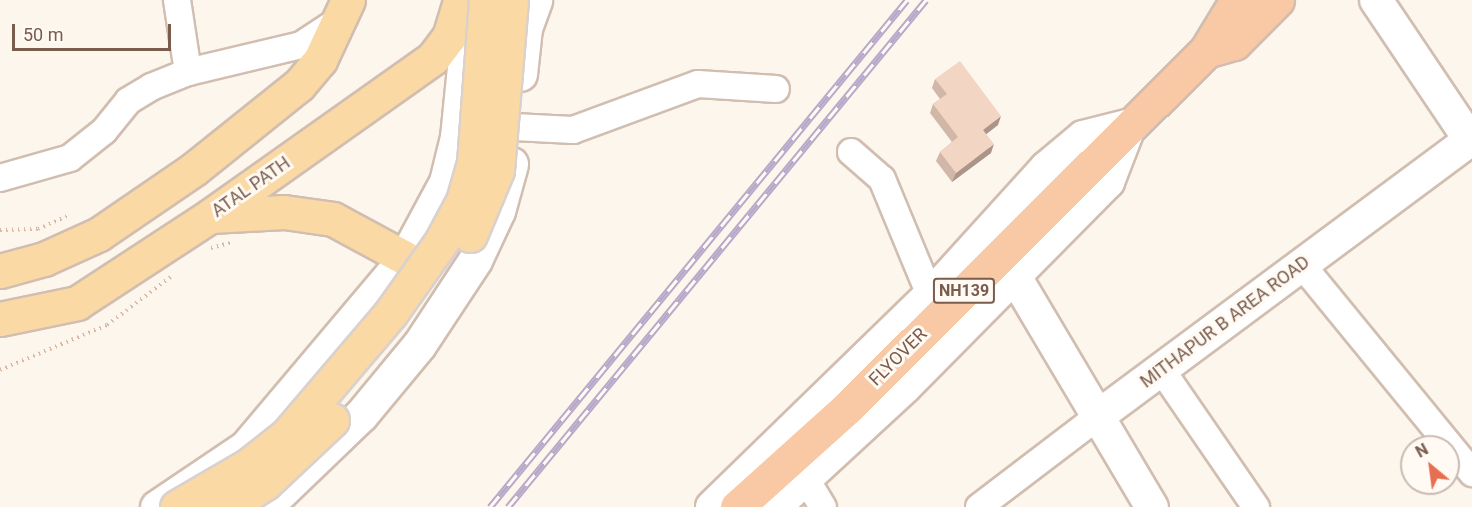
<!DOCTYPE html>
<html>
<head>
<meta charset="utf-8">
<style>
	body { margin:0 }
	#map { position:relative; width:1472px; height:507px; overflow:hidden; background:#fdf6ec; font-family:Roboto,sans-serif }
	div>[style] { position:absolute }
	.path>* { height:4px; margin-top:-2px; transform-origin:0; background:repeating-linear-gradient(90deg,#d9b8a5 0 1.5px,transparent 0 6px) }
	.roads { filter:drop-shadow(2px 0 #d1beb0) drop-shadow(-2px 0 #d1beb0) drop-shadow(0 2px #d1beb0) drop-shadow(0 -2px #d1beb0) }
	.minor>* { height:26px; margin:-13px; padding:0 13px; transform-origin:13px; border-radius:13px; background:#fff }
	.tertiary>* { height:32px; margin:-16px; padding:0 16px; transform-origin:16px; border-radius:16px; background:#fff }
	.secondary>* { height:33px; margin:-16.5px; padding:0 16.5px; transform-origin:16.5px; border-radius:16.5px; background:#fff }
	.primary>* { height:33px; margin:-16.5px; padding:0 16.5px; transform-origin:16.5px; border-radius:16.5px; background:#fbd9a5 }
	.trunk>* { height:33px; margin:-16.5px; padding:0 16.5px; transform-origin:16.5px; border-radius:16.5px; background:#f9c8a4 }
	.rail>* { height:7px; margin-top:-3.5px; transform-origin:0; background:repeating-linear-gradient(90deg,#fffaf3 0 14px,#b9a8c9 0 28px); box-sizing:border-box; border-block:2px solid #b9a8c9 }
	.bridges { filter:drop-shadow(2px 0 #dad1cd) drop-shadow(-2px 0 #dad1cd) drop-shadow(0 2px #dad1cd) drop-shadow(0 -2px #dad1cd) }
	.primary-bridge>* { height:33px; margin:-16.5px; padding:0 16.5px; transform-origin:16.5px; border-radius:16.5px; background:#fbd9a5 }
	.wall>* { inset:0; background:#d1b7a8 }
	.shaded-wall>* { inset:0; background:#aa9588 }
	.building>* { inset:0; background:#f3d5c3 }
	span { translate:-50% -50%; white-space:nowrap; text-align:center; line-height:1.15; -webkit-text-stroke:6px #fffaf3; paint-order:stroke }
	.shield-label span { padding:2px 4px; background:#fffaf3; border:2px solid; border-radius:4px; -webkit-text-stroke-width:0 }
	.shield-label { font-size:16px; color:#7a5c4d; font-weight:700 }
	.street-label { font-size:18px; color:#7a5c4d }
	.north { position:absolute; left:1400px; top:435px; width:60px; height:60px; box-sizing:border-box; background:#fffaf3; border:2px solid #cabbb1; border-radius:50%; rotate:331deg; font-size:16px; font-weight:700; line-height:24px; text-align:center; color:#7a5c4d }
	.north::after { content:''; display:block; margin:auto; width:21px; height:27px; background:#e76f51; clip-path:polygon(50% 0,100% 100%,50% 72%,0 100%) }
	.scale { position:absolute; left:12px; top:24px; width:159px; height:27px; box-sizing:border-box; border:3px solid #7a5c4d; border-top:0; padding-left:8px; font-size:18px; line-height:21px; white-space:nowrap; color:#7a5c4d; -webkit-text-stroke:4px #fffaf3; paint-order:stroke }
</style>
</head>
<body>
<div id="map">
	<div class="path">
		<div style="left:0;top:230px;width:38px;rotate:-2deg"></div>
		<div style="left:38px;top:229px;width:35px;rotate:-24deg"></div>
		<div style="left:211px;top:248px;width:20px;rotate:-15deg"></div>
		<div style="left:0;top:370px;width:116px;rotate:-22.8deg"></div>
		<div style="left:107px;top:325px;width:83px;rotate:-37.1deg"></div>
	</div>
	<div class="roads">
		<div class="minor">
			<div style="left:177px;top:0;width:73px;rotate:81.3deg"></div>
			<div style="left:514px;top:127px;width:59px;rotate:2.9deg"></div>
			<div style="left:573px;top:130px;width:133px;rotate:-20.2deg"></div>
			<div style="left:698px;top:84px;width:78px;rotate:3.7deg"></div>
			<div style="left:851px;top:152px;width:41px;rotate:41.1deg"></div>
			<div style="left:882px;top:179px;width:126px;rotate:67.5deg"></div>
			<div style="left:0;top:178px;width:73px;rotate:-15.9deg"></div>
			<div style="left:70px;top:158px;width:43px;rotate:-38.5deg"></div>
			<div style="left:104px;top:131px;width:38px;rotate:-51deg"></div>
			<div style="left:128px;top:101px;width:27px;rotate:-31deg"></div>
			<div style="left:151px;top:87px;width:40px;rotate:-22deg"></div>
			<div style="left:188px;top:72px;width:116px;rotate:-13.4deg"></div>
			<div style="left:301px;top:45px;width:45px;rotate:-33.3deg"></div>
			<div style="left:1302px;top:265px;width:269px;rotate:50.7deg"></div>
			<div style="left:1161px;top:369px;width:168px;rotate:55.5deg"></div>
			<div style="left:806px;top:479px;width:33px;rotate:59deg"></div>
			<div style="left:979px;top:507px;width:148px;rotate:-37.3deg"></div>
		</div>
		<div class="tertiary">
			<div style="left:1376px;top:0;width:169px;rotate:56.1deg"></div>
			<div style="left:1014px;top:275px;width:270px;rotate:59.3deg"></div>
			<div style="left:1097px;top:417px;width:467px;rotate:-36.6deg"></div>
			<div style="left:712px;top:507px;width:318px;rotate:-44.2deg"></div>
			<div style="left:940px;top:285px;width:158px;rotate:-47.8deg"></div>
			<div style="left:1046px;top:168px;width:48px;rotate:-40deg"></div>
			<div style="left:1083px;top:137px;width:49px;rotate:-14.3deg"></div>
			<div style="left:775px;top:507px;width:177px;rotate:-42.7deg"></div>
			<div style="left:905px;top:387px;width:289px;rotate:-45.3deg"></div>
			<div style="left:1108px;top:182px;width:61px;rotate:-68.9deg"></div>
		</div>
		<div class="secondary">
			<div style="left:520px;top:74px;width:46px;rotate:-83.8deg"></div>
			<div style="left:525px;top:28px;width:30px;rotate:-70deg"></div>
			<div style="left:157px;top:507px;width:107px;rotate:-34deg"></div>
			<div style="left:246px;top:447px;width:247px;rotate:-49.9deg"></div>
			<div style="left:405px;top:258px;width:86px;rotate:-61.7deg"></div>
			<div style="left:446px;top:182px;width:46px;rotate:-76.3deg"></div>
			<div style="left:457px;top:137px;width:111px;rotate:-84.3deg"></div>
			<div style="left:265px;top:507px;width:133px;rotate:-43.8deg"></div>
			<div style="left:361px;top:415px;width:91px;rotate:-50.4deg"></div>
			<div style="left:419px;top:345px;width:102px;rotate:-56.6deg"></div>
			<div style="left:475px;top:260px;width:54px;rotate:-64.9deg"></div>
			<div style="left:498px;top:211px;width:49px;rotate:-74.5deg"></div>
		</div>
		<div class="primary">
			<div style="left:211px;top:216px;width:73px;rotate:-3.1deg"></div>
			<div style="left:284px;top:212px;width:49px;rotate:8.1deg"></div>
			<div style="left:333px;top:219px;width:82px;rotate:28.4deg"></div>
			<div style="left:0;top:271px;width:46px;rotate:-15.3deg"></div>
			<div style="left:44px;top:259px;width:60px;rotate:-24.4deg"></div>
			<div style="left:99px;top:234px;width:115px;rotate:-34.4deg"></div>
			<div style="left:194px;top:169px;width:134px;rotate:-38.7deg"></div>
			<div style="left:299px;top:85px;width:33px;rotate:-50deg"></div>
			<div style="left:320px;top:60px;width:66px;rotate:-65deg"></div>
			<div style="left:0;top:319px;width:79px;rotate:-11.7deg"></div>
			<div style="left:77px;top:303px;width:159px;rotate:-33.2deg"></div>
			<div style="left:210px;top:216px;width:273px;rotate:-35.3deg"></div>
			<div style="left:433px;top:58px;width:26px;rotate:-53deg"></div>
			<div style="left:449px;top:37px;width:39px;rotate:-73deg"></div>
		</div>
		<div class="trunk">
			<div style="left:1206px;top:51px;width:29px;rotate:-16deg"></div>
			<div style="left:1234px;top:43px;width:61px;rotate:-45deg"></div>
			<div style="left:737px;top:507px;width:151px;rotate:-42deg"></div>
			<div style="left:849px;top:406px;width:503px;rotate:-44.84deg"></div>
			<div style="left:1206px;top:51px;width:60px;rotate:-58.7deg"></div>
		</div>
	</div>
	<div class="rail">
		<div style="left:490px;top:507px;width:656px;rotate:-50.56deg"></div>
		<div style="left:508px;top:507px;width:657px;rotate:-50.5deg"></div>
	</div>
	<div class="bridges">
		<div class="primary-bridge">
			<div style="left:470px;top:235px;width:70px;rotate:-67.4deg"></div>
			<div style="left:497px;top:170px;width:171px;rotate:-85.3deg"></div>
			<div style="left:177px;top:507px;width:83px;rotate:-30.3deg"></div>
			<div style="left:249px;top:465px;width:48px;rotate:-38.3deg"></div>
			<div style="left:287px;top:435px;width:159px;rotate:-49.6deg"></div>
			<div style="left:390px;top:314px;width:88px;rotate:-54.7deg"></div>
			<div style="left:441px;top:242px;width:47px;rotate:-61.8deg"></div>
			<div style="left:463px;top:201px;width:40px;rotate:-74deg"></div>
			<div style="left:474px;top:163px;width:163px;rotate:-85.8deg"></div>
			<div style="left:228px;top:507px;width:44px;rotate:-33deg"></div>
			<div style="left:265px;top:483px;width:92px;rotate:-43.2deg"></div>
		</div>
	</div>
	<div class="wall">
		<div style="clip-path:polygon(935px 79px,998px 125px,986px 134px,991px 153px,952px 182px,936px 161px,940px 152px,952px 142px,930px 113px,933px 104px,940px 99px,932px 88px)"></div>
	</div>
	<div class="shaded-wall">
		<div style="clip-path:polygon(1001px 116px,998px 125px,980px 139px,983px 130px)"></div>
		<div style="clip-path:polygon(994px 144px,991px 153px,952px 182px,956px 173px)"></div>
	</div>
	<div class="building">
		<div style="clip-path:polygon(960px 61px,1001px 116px,983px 130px,994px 144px,956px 173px,940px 152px,958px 137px,933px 104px,947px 94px,935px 79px)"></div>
	</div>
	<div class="shield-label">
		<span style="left:964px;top:291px">NH139</span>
	</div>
	<div class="street-label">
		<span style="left:251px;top:187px;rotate:-35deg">ATAL PATH</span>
		<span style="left:1225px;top:322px;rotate:-37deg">MITHAPUR B AREA ROAD</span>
		<span style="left:898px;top:357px;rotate:-45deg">FLYOVER</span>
	</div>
	<div class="north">N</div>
	<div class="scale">50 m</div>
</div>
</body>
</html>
